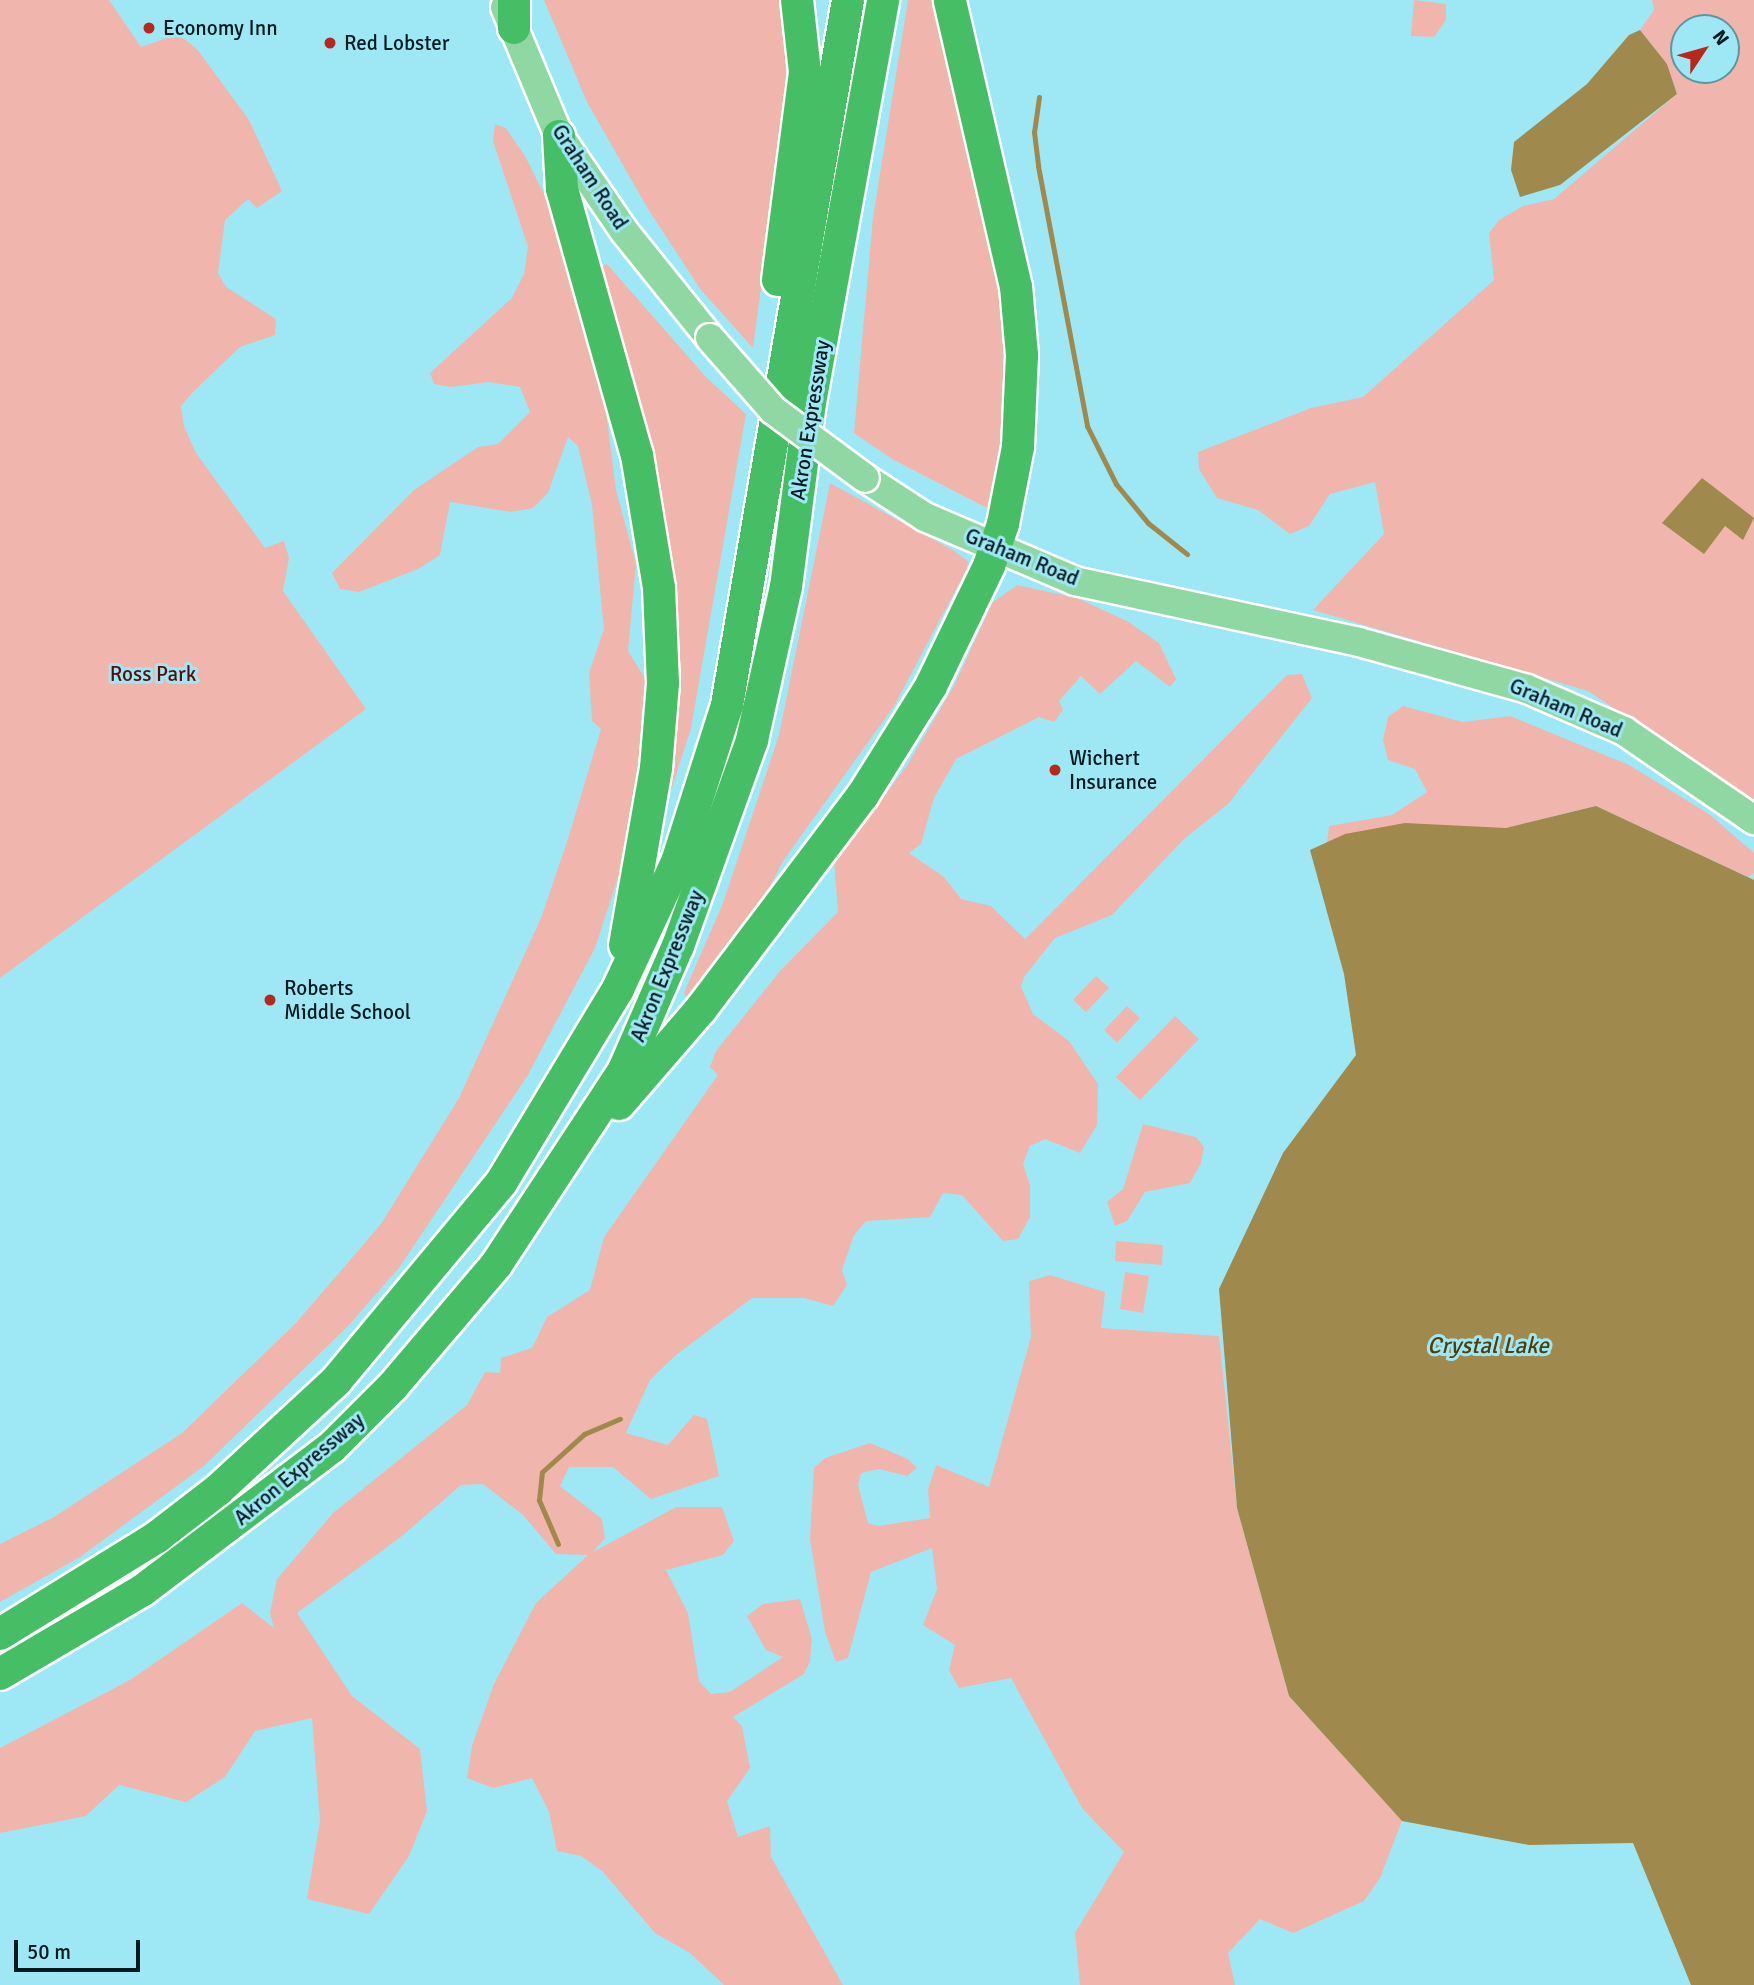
<!DOCTYPE html>
<html>
<head>
<meta charset="utf-8">
<style>
	body { margin:0 }
	#map { position:relative; width:1754px; height:1985px; overflow:hidden; background:#9ee8f5; font-family:Signika,sans-serif }
	div>[style] { position:absolute }
	.green>* { inset:0; background:#f0b6ad }
	.water>* { inset:0; background:#a0894c }
	.stream>* { height:5px; margin:-2.5px; padding:0 2.5px; transform-origin:2.5px; border-radius:2.5px; background:#a0894c }
	.roads { filter:drop-shadow(2px 0 #fff) drop-shadow(-2px 0 #fff) drop-shadow(0 2px #fff) drop-shadow(0 -2px #fff) }
	.major>* { height:28px; margin:-14px; padding:0 14px; transform-origin:14px; border-radius:14px; background:#90d8a3 }
	.highway>* { height:32px; margin:-16px; padding:0 16px; transform-origin:16px; border-radius:16px; background:#46be65 }
	.bridges { filter:drop-shadow(2px 0 #fff) drop-shadow(-2px 0 #fff) drop-shadow(0 2px #fff) drop-shadow(0 -2px #fff) }
	.major-bridge>* { height:28px; margin:-14px; padding:0 14px; transform-origin:14px; border-radius:14px; background:#90d8a3 }
	.dots>* { width:19px; height:19px; translate:-50% -50%; box-sizing:border-box; border:4px solid #9ee8f5; border-radius:50% }
	span { translate:-50% -50%; white-space:nowrap; text-align:center; line-height:1.15; -webkit-text-stroke:6px #9ee8f5; paint-order:stroke }
	.poi-label { font-size:21px; color:#00191d }
	.left { translate:0 -50%; text-align:left }
	.street-label { font-size:21px; color:#00191d }
	.park-label { font-size:21px; color:#5d0b07 }
	.water-label { font-size:23px; color:#4f3e0c; font-style:italic }
	.north { position:absolute; left:1670px; top:14px; width:70px; height:70px; box-sizing:border-box; background:#9ee8f5; border:2px solid #5f959f; border-radius:50%; rotate:54deg; font-size:19px; font-weight:700; line-height:28px; text-align:center; color:#00191d }
	.north::after { content:''; display:block; margin:auto; width:24px; height:32px; background:#b6281e; clip-path:polygon(50% 0,100% 100%,50% 72%,0 100%) }
	.scale { position:absolute; left:14px; top:1940px; width:126px; height:32px; box-sizing:border-box; border:4px solid #00191d; border-top:0; padding-left:9px; font-size:21px; line-height:24px; white-space:nowrap; color:#00191d; -webkit-text-stroke:5px #9ee8f5; paint-order:stroke }
</style>
</head>
<body>
<div id="map">
	<div class="green">
		<div style="clip-path:polygon(0 0,109px 0,141px 47px,178px 34px,197px 49px,249px 120px,282px 191px,257px 208px,248px 199px,225px 220px,218px 273px,226px 287px,276px 319px,275px 335px,240px 347px,193px 392px,181px 406px,184px 426px,196px 453px,265px 548px,284px 541px,289px 558px,283px 591px,366px 709px,0 978px)"></div>
		<div style="clip-path:polygon(544px 0,788px 0,790px 68px,753px 348px,701px 290px,648px 209px,587px 102px)"></div>
		<div style="clip-path:polygon(908px 0,940px 0,1006px 284px,1012px 394px,987px 508px,892px 459px,854px 433px,873px 217px)"></div>
		<div style="clip-path:polygon(1414px 0,1446px 4px,1446px 20px,1434px 37px,1411px 36px)"></div>
		<div style="clip-path:polygon(evenodd,1652px 0,1754px 0,1754px 801px,1588px 691px,1313px 610px,1384px 534px,1375px 482px,1330px 494px,1309px 526px,1290px 534px,1258px 510px,1217px 498px,1199px 469px,1198px 452px,1311px 408px,1363px 397px,1494px 280px,1489px 233px,1499px 220px,1523px 206px,1554px 199px,1677px 94px,1667px 64px,1640px 30px,1654px 10px,1652px 0,1684px 28px,1726px 28px,1726px 70px,1684px 70px,1684px 28px)"></div>
		<div style="clip-path:polygon(495px 124px,506px 128px,525px 156px,556px 218px,600px 365px,616px 490px,636px 564px,628px 651px,648px 683px,646px 792px,595px 948px,528px 1075px,399px 1268px,348px 1326px,204px 1466px,80px 1557px,0 1602px,0 1544px,54px 1517px,182px 1433px,296px 1323px,381px 1224px,459px 1098px,541px 918px,567px 842px,601px 729px,592px 721px,589px 673px,604px 629px,592px 505px,578px 446px,568px 437px,548px 493px,533px 508px,511px 512px,450px 502px,440px 555px,418px 569px,359px 592px,340px 589px,332px 573px,414px 490px,478px 447px,498px 444px,530px 412px,520px 387px,489px 382px,451px 387px,434px 384px,430px 373px,512px 298px,524px 274px,528px 247px,493px 141px)"></div>
		<div style="clip-path:polygon(607px 264px,706px 377px,746px 414px,691px 728px,661px 822px,673px 712px,599px 269px)"></div>
		<div style="clip-path:polygon(830px 483px,951px 549px,968px 561px,967px 569px,894px 706px,783px 861px,750px 926px,687px 999px,684px 993px,723px 903px,779px 735px)"></div>
		<div style="clip-path:polygon(1017px 585px,1077px 598px,1127px 621px,1159px 643px,1176px 679px,1170px 687px,1136px 661px,1100px 694px,1081px 676px,1059px 701px,1063px 710px,1054px 722px,1039px 717px,956px 759px,934px 798px,921px 844px,909px 853px,944px 877px,961px 899px,991px 906px,1025px 939px,1287px 675px,1302px 674px,1312px 698px,1228px 804px,1184px 839px,1112px 915px,1055px 938px,1024px 977px,1021px 987px,1033px 1014px,1069px 1041px,1098px 1084px,1097px 1125px,1080px 1153px,1045px 1139px,1030px 1146px,1023px 1164px,1030px 1185px,1030px 1217px,1018px 1239px,1003px 1241px,962px 1195px,943px 1193px,930px 1217px,866px 1221px,854px 1235px,842px 1270px,847px 1285px,833px 1306px,804px 1298px,752px 1298px,676px 1355px,650px 1380px,626px 1433px,668px 1445px,694px 1415px,707px 1419px,719px 1476px,651px 1499px,613px 1467px,569px 1467px,560px 1486px,602px 1519px,605px 1538px,593px 1552px,676px 1507px,722px 1507px,734px 1541px,723px 1555px,666px 1570px,688px 1613px,699px 1681px,711px 1694px,730px 1692px,783px 1657px,766px 1650px,747px 1616px,763px 1604px,800px 1599px,812px 1639px,810px 1661px,804px 1674px,733px 1717px,742px 1726px,750px 1768px,727px 1801px,738px 1837px,770px 1826px,771px 1857px,843px 1985px,724px 1985px,690px 1953px,655px 1933px,602px 1871px,581px 1856px,557px 1851px,549px 1812px,532px 1778px,493px 1788px,467px 1778px,472px 1746px,494px 1684px,536px 1603px,588px 1555px,556px 1554px,523px 1515px,483px 1484px,461px 1485px,402px 1536px,297px 1613px,352px 1696px,420px 1749px,427px 1811px,409px 1856px,369px 1914px,307px 1899px,320px 1821px,312px 1718px,255px 1731px,225px 1777px,186px 1802px,119px 1785px,86px 1816px,0 1833px,0 1748px,130px 1680px,242px 1603px,274px 1628px,270px 1613px,277px 1579px,333px 1513px,467px 1405px,485px 1372px,500px 1373px,501px 1358px,532px 1348px,547px 1317px,590px 1290px,604px 1237px,718px 1075px,710px 1067px,716px 1051px,780px 971px,838px 912px,834px 861px,906px 767px,954px 686px,992px 603px)"></div>
		<div style="clip-path:polygon(1403px 706px,1463px 722px,1510px 716px,1629px 765px,1709px 814px,1754px 853px,1754px 873px,1748px 877px,1596px 806px,1506px 828px,1327px 843px,1329px 826px,1392px 815px,1427px 792px,1415px 769px,1388px 760px,1383px 740px,1388px 717px)"></div>
		<div style="clip-path:polygon(1096px 976px,1109px 988px,1086px 1012px,1073px 1000px)"></div>
		<div style="clip-path:polygon(1127px 1006px,1140px 1018px,1117px 1043px,1104px 1030px)"></div>
		<div style="clip-path:polygon(1175px 1016px,1199px 1039px,1140px 1100px,1116px 1077px)"></div>
		<div style="clip-path:polygon(1143px 1124px,1196px 1137px,1204px 1147px,1201px 1163px,1190px 1183px,1145px 1192px,1127px 1221px,1115px 1226px,1107px 1202px,1123px 1189px)"></div>
		<div style="clip-path:polygon(1116px 1241px,1163px 1245px,1162px 1265px,1115px 1261px)"></div>
		<div style="clip-path:polygon(1125px 1272px,1149px 1276px,1143px 1313px,1120px 1309px)"></div>
		<div style="clip-path:polygon(1050px 1275px,1105px 1292px,1101px 1328px,1219px 1336px,1237px 1508px,1289px 1696px,1402px 1821px,1380px 1878px,1364px 1901px,1293px 1933px,1260px 1919px,1228px 1953px,1235px 1985px,1080px 1985px,1075px 1933px,1124px 1852px,1082px 1808px,1011px 1678px,959px 1688px,949px 1670px,955px 1645px,923px 1625px,937px 1589px,932px 1548px,871px 1572px,848px 1658px,836px 1662px,825px 1632px,810px 1539px,814px 1468px,825px 1458px,870px 1443px,908px 1459px,917px 1468px,907px 1476px,879px 1469px,861px 1473px,858px 1485px,868px 1523px,878px 1526px,930px 1518px,928px 1489px,936px 1465px,989px 1487px,1031px 1337px,1029px 1281px)"></div>
	</div>
	<div class="water">
		<div style="clip-path:polygon(1640px 30px,1667px 64px,1677px 94px,1560px 185px,1520px 197px,1511px 170px,1514px 142px,1587px 84px,1629px 35px)"></div>
		<div style="clip-path:polygon(1702px 478px,1754px 518px,1743px 540px,1725px 526px,1704px 554px,1662px 523px)"></div>
		<div style="clip-path:polygon(1596px 806px,1754px 880px,1754px 1985px,1691px 1985px,1633px 1843px,1529px 1845px,1402px 1821px,1289px 1696px,1237px 1508px,1219px 1289px,1283px 1153px,1356px 1055px,1344px 974px,1310px 850px,1345px 834px,1405px 823px,1506px 828px)"></div>
	</div>
	<div class="stream">
		<div style="left:1039px;top:97px;width:35px;rotate:98deg"></div>
		<div style="left:1034px;top:132px;width:34px;rotate:83deg"></div>
		<div style="left:1038px;top:166px;width:265px;rotate:79.3deg"></div>
		<div style="left:1087px;top:426px;width:65px;rotate:63.4deg"></div>
		<div style="left:1116px;top:484px;width:50px;rotate:50.6deg"></div>
		<div style="left:1148px;top:523px;width:50px;rotate:38.5deg"></div>
		<div style="left:558px;top:1544px;width:48px;rotate:-113.4deg"></div>
		<div style="left:539px;top:1500px;width:28px;rotate:-84deg"></div>
		<div style="left:542px;top:1472px;width:57px;rotate:-42.1deg"></div>
		<div style="left:584px;top:1434px;width:39px;rotate:-23deg"></div>
	</div>
	<div class="roads">
		<div class="major">
			<div style="left:505px;top:7px;width:140px;rotate:67.3deg"></div>
			<div style="left:559px;top:136px;width:115px;rotate:55.6deg"></div>
			<div style="left:624px;top:231px;width:137px;rotate:51.2deg"></div>
			<div style="left:865px;top:478px;width:72px;rotate:33deg"></div>
			<div style="left:925px;top:517px;width:163px;rotate:23.1deg"></div>
			<div style="left:1075px;top:581px;width:290px;rotate:12.1deg"></div>
			<div style="left:1359px;top:642px;width:174px;rotate:15.6deg"></div>
			<div style="left:1527px;top:689px;width:106px;rotate:23.4deg"></div>
			<div style="left:1624px;top:731px;width:158px;rotate:34.4deg"></div>
		</div>
		<div class="highway">
			<div style="left:514px;top:0;width:28px;rotate:90deg"></div>
			<div style="left:559px;top:136px;width:53px;rotate:86.8deg"></div>
			<div style="left:562px;top:189px;width:276px;rotate:74.3deg"></div>
			<div style="left:637px;top:455px;width:135px;rotate:80.6deg"></div>
			<div style="left:659px;top:588px;width:95px;rotate:87.6deg"></div>
			<div style="left:663px;top:683px;width:85px;rotate:94.7deg"></div>
			<div style="left:656px;top:768px;width:180px;rotate:99.9deg"></div>
			<div style="left:778px;top:280px;width:210px;rotate:-82.6deg"></div>
			<div style="left:805px;top:72px;width:72px;rotate:-96.3deg"></div>
			<div style="left:619px;top:1104px;width:125px;rotate:-49.2deg"></div>
			<div style="left:701px;top:1009px;width:268px;rotate:-52.9deg"></div>
			<div style="left:863px;top:795px;width:128px;rotate:-58deg"></div>
			<div style="left:931px;top:686px;width:133px;rotate:-64.2deg"></div>
			<div style="left:989px;top:566px;width:44px;rotate:-71.6deg"></div>
			<div style="left:1003px;top:524px;width:78px;rotate:-79deg"></div>
			<div style="left:1018px;top:447px;width:92px;rotate:-87.5deg"></div>
			<div style="left:1022px;top:355px;width:68px;rotate:-95deg"></div>
			<div style="left:1016px;top:287px;width:294px;rotate:-103deg"></div>
			<div style="left:0;top:1634px;width:185px;rotate:-31.7deg"></div>
			<div style="left:157px;top:1537px;width:77px;rotate:-37.6deg"></div>
			<div style="left:218px;top:1490px;width:161px;rotate:-42.7deg"></div>
			<div style="left:336px;top:1381px;width:258px;rotate:-50.2deg"></div>
			<div style="left:501px;top:1183px;width:227px;rotate:-58.9deg"></div>
			<div style="left:618px;top:989px;width:140px;rotate:-65.1deg"></div>
			<div style="left:677px;top:862px;width:165px;rotate:-72.3deg"></div>
			<div style="left:727px;top:705px;width:715px;rotate:-80.26deg"></div>
			<div style="left:0;top:1674px;width:166px;rotate:-30.4deg"></div>
			<div style="left:143px;top:1590px;width:237px;rotate:-37.1deg"></div>
			<div style="left:332px;top:1447px;width:86px;rotate:-45deg"></div>
			<div style="left:393px;top:1386px;width:159px;rotate:-49.6deg"></div>
			<div style="left:496px;top:1265px;width:233px;rotate:-56.7deg"></div>
			<div style="left:624px;top:1070px;width:135px;rotate:-66.5deg"></div>
			<div style="left:678px;top:946px;width:219px;rotate:-70.2deg"></div>
			<div style="left:752px;top:740px;width:157px;rotate:-77.5deg"></div>
			<div style="left:786px;top:587px;width:186px;rotate:-82.6deg"></div>
			<div style="left:810px;top:403px;width:410px;rotate:-79.7deg"></div>
		</div>
	</div>
	<div class="bridges">
		<div class="major-bridge">
			<div style="left:710px;top:338px;width:96px;rotate:48.8deg"></div>
			<div style="left:773px;top:410px;width:114px;rotate:36.5deg"></div>
		</div>
	</div>
	<div class="dots">
		<div style="left:149px;top:28px;background:#b6281e"></div>
		<div style="left:330px;top:43px;background:#b6281e"></div>
		<div style="left:1055px;top:770px;background:#b6281e"></div>
		<div style="left:270px;top:1000px;background:#b6281e"></div>
	</div>
	<div class="poi-label">
		<span class="left" style="left:163px;top:28px">Economy Inn</span>
		<span class="left" style="left:344px;top:43px">Red Lobster</span>
		<span class="left" style="left:1069px;top:770px">Wichert<br>Insurance</span>
		<span class="left" style="left:284px;top:1000px">Roberts<br>Middle School</span>
	</div>
	<div class="street-label">
		<span style="left:590px;top:177px;rotate:57deg">Graham Road</span>
		<span style="left:810px;top:420px;rotate:-81deg">Akron Expressway</span>
		<span style="left:1022px;top:557px;rotate:22deg">Graham Road</span>
		<span style="left:1566px;top:708px;rotate:23deg">Graham Road</span>
		<span style="left:667px;top:966px;rotate:-68deg">Akron Expressway</span>
		<span style="left:299px;top:1469px;rotate:-40deg">Akron Expressway</span>
	</div>
	<div class="park-label">
		<span style="left:153px;top:674px">Ross Park</span>
	</div>
	<div class="water-label">
		<span style="left:1488px;top:1346px">Crystal Lake</span>
	</div>
	<div class="north">N</div>
	<div class="scale">50 m</div>
</div>
</body>
</html>
